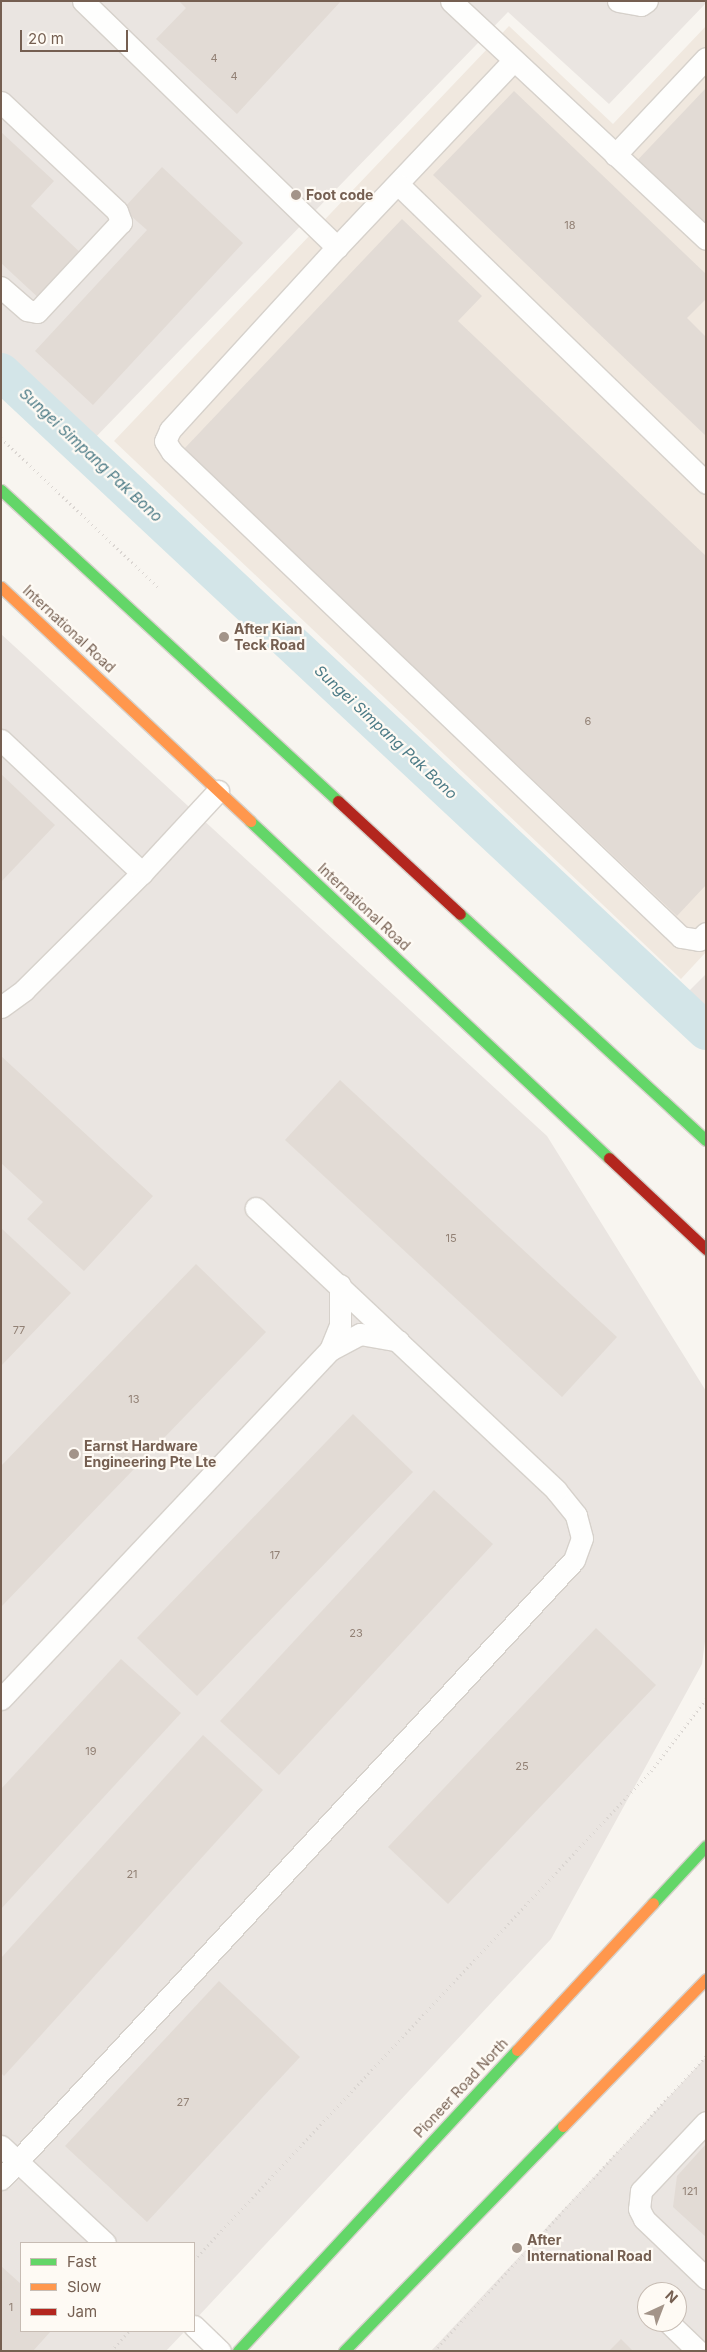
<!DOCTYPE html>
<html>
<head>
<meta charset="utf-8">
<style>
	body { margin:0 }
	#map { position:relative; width:707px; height:2352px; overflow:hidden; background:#f8f5f0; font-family:Inter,sans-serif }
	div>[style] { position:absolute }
	.residential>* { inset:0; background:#f0e8df }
	.industrial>* { inset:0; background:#eae5e1 }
	.canal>* { height:38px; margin:-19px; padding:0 19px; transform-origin:19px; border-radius:19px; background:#d3e5e8 }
	.building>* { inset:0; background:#e2dbd5 }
	.path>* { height:3px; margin-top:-1.5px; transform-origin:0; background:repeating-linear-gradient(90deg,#dad5d1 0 1px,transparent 0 5px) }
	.roads { filter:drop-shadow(1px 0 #d6d1cb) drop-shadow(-1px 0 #d6d1cb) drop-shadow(0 1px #d6d1cb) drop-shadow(0 -1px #d6d1cb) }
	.lane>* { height:21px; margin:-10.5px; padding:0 10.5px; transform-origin:10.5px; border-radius:10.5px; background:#fefefd }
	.fast>* { height:11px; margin:-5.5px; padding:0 5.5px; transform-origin:5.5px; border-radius:5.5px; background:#63d668 }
	.slow>* { height:11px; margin:-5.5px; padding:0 5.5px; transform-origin:5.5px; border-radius:5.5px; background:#ff974d }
	.jam>* { height:11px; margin:-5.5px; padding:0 5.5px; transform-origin:5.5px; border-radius:5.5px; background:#b3261e }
	.dots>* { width:14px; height:14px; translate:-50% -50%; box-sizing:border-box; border:2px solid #fefaf4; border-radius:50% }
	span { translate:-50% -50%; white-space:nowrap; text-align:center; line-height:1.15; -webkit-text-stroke:4.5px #fefaf4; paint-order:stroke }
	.number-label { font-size:11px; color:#928175 }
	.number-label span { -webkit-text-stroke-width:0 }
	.poi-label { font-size:14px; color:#755f51; font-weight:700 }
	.left { translate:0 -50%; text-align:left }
	.street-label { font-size:14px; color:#755f51 }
	.water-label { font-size:15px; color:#4c7b86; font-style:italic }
	.frame { position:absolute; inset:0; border:2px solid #755f51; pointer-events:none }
	.legend { position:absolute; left:20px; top:2242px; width:175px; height:90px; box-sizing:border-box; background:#fefaf4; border:1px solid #c7bcb3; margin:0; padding:6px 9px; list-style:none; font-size:15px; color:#755f51 }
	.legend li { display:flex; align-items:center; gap:10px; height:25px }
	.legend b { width:25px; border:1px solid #c7bcb3 }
	.north { position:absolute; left:637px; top:2282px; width:50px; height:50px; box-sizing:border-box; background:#fefaf4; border:1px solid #c7bcb3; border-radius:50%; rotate:43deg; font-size:14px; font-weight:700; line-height:20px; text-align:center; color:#755f51 }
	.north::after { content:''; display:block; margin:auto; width:18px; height:22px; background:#a39489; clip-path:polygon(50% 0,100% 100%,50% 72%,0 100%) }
	.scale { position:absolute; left:20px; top:30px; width:108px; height:22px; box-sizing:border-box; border:2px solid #755f51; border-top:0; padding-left:6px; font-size:15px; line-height:18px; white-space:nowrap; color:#755f51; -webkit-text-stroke:4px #fefaf4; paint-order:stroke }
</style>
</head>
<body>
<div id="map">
	<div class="residential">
		<div style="clip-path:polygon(509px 26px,613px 124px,706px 26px,706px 952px,681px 979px,114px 441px)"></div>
	</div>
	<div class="industrial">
		<div style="clip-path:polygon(1px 1px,706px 1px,706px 3px,609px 104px,508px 12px,90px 443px,1px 362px)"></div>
		<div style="clip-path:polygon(1px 634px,547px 1136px,706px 1391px,706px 1634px,702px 1664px,551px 1939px,194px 2321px,194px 2243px,21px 2243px,21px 2331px,185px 2331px,166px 2351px,1px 2351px)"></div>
		<div style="clip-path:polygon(706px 974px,706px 1007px,689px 991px)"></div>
		<div style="clip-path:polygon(evenodd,706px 2057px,706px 2351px,431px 2351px,706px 2057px,647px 2292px,677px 2292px,677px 2322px,647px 2322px,647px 2292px)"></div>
	</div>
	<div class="canal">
		<div style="left:1px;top:372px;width:965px;rotate:43.07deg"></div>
	</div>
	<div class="building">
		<div style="clip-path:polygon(179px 1px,341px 1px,237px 114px,156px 39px,186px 8px)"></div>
		<div style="clip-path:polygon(706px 88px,706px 236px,631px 167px)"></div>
		<div style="clip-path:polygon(514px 91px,706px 274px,706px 299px,687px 318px,706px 337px,706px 436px,433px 175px)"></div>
		<div style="clip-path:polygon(1px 132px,54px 181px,31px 206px,85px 257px,43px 302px,1px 263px)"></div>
		<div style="clip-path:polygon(162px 167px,243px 243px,93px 405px,35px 351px,147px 230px,123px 209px)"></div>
		<div style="clip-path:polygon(402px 219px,482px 296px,458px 321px,706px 556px,706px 885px,677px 916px,184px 449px)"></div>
		<div style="clip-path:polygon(1px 774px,55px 825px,1px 882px)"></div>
		<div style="clip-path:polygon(1px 1056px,153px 1196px,84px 1271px,27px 1219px,43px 1202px,1px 1163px)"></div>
		<div style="clip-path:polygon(340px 1080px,617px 1337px,562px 1397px,285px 1140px)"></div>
		<div style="clip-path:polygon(1px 1228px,71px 1293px,1px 1366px)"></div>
		<div style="clip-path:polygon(196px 1264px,266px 1332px,1px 1607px,1px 1466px)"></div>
		<div style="clip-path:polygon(353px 1414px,413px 1472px,197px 1696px,137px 1638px)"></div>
		<div style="clip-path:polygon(434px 1490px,493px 1544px,279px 1775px,220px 1721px)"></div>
		<div style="clip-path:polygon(596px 1628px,656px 1685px,448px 1904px,388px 1847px)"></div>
		<div style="clip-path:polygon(121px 1659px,181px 1713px,1px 1909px,1px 1789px)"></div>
		<div style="clip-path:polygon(203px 1735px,263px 1790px,4px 2076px,1px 2073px,1px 1958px)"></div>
		<div style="clip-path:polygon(219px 1981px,300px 2057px,147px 2222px,65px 2146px)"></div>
		<div style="clip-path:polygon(706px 2144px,706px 2237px,673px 2207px,677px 2176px)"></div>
		<div style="clip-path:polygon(1px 2266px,21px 2284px,21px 2331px,51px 2331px,33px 2351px,1px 2351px)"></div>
		<div style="clip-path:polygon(621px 2339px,633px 2351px,609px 2351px)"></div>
	</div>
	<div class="path">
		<div style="left:1px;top:438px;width:219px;rotate:43.5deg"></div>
		<div style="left:194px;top:2260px;width:669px;rotate:-46.94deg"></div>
		<div style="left:651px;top:1771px;width:91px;rotate:-52.6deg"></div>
		<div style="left:111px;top:2351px;width:27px;rotate:-48deg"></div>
		<div style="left:434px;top:2351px;width:401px;rotate:-47.3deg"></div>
	</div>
	<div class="roads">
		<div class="lane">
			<div style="left:83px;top:1px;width:354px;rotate:44.1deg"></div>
			<div style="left:451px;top:1px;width:349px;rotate:43deg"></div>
			<div style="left:618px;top:1px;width:23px;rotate:10deg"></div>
			<div style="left:641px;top:5px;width:7px;rotate:-34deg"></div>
			<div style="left:513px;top:61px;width:256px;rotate:133.4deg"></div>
			<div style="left:337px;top:247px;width:248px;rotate:132.4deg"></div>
			<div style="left:170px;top:430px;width:12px;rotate:114deg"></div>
			<div style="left:165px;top:441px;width:13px;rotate:58deg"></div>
			<div style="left:172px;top:452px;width:703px;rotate:43.62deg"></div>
			<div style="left:681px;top:937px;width:18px;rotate:9deg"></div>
			<div style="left:699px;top:940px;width:10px;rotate:-45deg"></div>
			<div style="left:1px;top:102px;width:159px;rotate:43.2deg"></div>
			<div style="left:117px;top:211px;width:12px;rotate:70deg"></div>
			<div style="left:121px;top:222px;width:123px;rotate:133deg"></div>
			<div style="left:37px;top:312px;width:10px;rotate:-169deg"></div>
			<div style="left:27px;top:310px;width:35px;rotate:-139deg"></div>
			<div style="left:615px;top:155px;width:133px;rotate:-46.8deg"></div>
			<div style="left:399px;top:185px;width:428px;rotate:44.1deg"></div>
			<div style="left:1px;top:740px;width:194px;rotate:43.3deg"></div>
			<div style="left:1px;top:1007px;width:29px;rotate:-36deg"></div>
			<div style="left:24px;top:990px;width:166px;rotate:-44.8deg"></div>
			<div style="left:142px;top:873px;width:112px;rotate:-47.2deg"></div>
			<div style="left:330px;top:1350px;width:27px;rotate:-68deg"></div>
			<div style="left:340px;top:1325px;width:40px;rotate:-90deg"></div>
			<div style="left:1px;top:1699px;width:480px;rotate:-46.7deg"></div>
			<div style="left:330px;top:1350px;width:34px;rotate:-28deg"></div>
			<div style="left:360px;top:1334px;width:39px;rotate:10deg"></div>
			<div style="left:706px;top:2122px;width:95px;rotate:133.3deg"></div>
			<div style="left:641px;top:2191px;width:18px;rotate:96deg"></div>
			<div style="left:639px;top:2209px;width:11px;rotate:63deg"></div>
			<div style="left:644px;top:2219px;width:86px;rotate:43.6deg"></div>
			<div style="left:1px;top:2146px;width:142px;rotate:43deg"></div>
			<div style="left:1px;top:2179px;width:843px;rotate:-47.21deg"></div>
			<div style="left:574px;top:1560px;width:23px;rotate:-70deg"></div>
			<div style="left:582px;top:1538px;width:24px;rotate:-105deg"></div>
			<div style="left:576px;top:1515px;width:32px;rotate:-129deg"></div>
			<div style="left:556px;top:1490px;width:412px;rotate:-136.8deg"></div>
			<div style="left:668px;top:2322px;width:42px;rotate:44deg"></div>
			<div style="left:194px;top:2326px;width:36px;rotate:44deg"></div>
		</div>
		<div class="fast">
			<div style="left:1px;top:490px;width:459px;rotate:42.7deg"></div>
			<div style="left:250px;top:821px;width:492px;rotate:43.2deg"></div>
			<div style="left:460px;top:914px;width:334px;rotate:42.6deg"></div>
			<div style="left:653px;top:1903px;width:78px;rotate:-47.1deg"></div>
			<div style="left:238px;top:2351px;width:410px;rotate:-47.2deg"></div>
			<div style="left:344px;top:2351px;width:314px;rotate:-45.8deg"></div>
		</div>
		<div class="slow">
			<div style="left:1px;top:587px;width:342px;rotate:43.2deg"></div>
			<div style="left:517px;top:2050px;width:200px;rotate:-47.2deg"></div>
			<div style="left:563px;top:2126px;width:205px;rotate:-45.8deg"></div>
		</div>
		<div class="jam">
			<div style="left:338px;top:801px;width:166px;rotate:42.8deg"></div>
			<div style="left:609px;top:1158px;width:133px;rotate:43.2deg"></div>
		</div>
	</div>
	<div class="dots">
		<div style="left:296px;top:195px;background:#a39489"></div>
		<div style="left:224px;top:637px;background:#a39489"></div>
		<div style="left:74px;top:1454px;background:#a39489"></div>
		<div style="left:517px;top:2248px;background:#a39489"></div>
	</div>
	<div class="number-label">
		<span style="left:214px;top:58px">4</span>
		<span style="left:234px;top:76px">4</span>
		<span style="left:570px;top:225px">18</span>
		<span style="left:588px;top:721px">6</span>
		<span style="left:451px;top:1238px">15</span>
		<span style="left:19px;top:1330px">77</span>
		<span style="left:134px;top:1399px">13</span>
		<span style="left:275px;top:1555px">17</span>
		<span style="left:356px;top:1633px">23</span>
		<span style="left:91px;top:1751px">19</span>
		<span style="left:522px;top:1766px">25</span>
		<span style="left:132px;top:1874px">21</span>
		<span style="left:183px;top:2102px">27</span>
		<span style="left:690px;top:2191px">121</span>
		<span style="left:11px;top:2307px">1</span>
	</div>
	<div class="poi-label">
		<span class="left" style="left:306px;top:195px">Foot code</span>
		<span class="left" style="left:234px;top:637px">After Kian<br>Teck Road</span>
		<span class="left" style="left:84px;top:1454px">Earnst Hardware<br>Engineering Pte Lte</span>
		<span class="left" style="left:527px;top:2248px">After<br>International Road</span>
	</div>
	<div class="street-label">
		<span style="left:69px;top:629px;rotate:43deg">International Road</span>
		<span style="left:364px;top:907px;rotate:43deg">International Road</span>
		<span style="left:461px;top:2088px;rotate:-47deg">Pioneer Road North</span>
	</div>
	<div class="water-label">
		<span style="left:91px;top:455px;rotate:43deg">Sungei Simpang Pak Bono</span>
		<span style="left:386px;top:732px;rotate:43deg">Sungei Simpang Pak Bono</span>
	</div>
	<div class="frame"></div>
	<ul class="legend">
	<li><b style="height:6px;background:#63d668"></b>Fast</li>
	<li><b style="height:6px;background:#ff974d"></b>Slow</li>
	<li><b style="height:6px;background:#b3261e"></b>Jam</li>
	</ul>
	<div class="north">N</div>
	<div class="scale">20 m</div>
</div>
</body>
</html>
